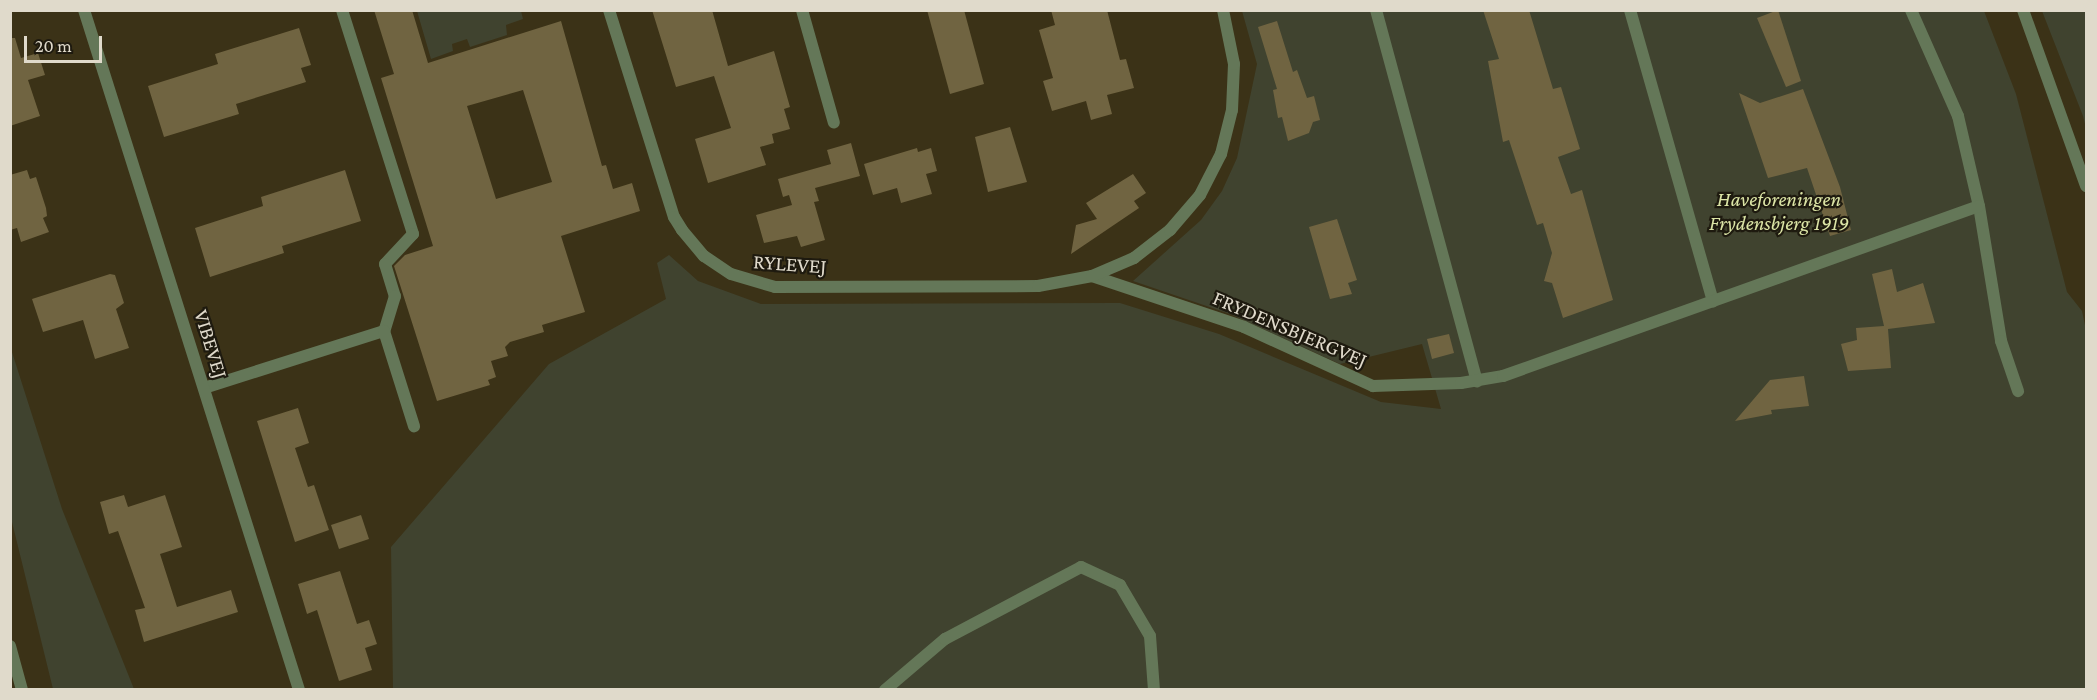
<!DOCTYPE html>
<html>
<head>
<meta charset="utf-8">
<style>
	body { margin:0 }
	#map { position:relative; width:2097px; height:700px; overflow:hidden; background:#3b3217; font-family:"Crimson Pro",serif }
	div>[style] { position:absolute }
	.green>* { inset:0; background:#40432f }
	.building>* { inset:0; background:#706441 }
	.service>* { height:12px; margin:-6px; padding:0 6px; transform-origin:6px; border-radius:6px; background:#647758 }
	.minor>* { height:12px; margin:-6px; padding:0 6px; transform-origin:6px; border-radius:6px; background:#647758 }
	.tertiary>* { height:12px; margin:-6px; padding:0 6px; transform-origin:6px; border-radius:6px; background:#647758 }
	span { translate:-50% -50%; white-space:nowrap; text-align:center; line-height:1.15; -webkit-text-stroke:4.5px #1e1a0f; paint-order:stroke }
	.park-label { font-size:21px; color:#dce5a6; font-style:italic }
	.street-label { font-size:21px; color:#e0dacb }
	.frame { position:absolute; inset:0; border:12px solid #e0dacb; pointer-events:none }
	.scale { position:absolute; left:24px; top:36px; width:78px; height:27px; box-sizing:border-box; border:3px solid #e0dacb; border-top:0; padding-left:8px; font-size:18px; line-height:21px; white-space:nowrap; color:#e0dacb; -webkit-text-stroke:4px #1e1a0f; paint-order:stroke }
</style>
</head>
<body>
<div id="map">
	<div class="green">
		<div style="clip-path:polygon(417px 11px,521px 11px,523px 19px,506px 25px,507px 35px,470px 47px,467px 39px,452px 44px,453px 51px,431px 59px)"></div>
		<div style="clip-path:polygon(1242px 11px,1984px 11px,2016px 94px,2067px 292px,2082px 311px,2086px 330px,2086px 689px,393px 689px,391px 547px,549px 364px,666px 299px,657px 263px,669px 255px,698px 281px,761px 304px,1120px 303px,1219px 334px,1381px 402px,1441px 409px,1422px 344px,1340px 364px,1230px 314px,1133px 281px,1201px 220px,1222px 191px,1237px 158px,1257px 64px)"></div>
		<div style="clip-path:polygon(2042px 11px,2086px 11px,2086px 128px,2083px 116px)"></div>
		<div style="clip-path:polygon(11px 349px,62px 509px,134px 689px,53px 689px,11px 518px)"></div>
	</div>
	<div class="building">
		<div style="clip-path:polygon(evenodd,374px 10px,412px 10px,428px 63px,561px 21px,602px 166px,606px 165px,613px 189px,632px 183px,640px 211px,561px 236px,585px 312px,542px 325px,544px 332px,510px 342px,505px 347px,508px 356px,491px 361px,496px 377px,488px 380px,490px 385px,437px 401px,394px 266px,405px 255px,433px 246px,381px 78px,394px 74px,374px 10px,523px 90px,552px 182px,496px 199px,467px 106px,523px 90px)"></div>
		<div style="clip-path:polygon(652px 10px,712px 10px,728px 66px,774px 51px,790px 107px,784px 109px,790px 129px,772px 134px,774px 143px,760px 147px,766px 165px,708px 183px,695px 139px,731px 128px,714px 76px,676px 87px)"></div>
		<div style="clip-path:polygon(927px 10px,964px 10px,984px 84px,950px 94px)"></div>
		<div style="clip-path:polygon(1051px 10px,1107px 10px,1120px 60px,1126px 59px,1134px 88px,1107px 95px,1112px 114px,1091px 120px,1086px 101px,1052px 111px,1043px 81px,1053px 78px,1039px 30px,1055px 25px)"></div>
		<div style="clip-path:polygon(1483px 10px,1529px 10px,1553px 89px,1561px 87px,1580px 149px,1558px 157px,1571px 194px,1582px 190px,1613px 300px,1563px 318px,1552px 283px,1544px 281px,1552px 253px,1543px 223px,1537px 225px,1509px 140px,1503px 142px,1488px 61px,1499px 59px)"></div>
		<div style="clip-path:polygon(1778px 10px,1801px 81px,1786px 87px,1757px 18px)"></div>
		<div style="clip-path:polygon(1277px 21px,1293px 72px,1297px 70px,1307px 98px,1314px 96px,1320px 120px,1313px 122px,1309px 133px,1288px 141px,1282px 117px,1278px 118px,1273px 90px,1277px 89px,1258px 27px)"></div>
		<div style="clip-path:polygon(299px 28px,311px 65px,301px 68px,306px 82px,236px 104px,239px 114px,164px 137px,148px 86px,218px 64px,215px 54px)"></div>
		<div style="clip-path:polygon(10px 38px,15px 38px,21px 58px,38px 53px,45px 75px,28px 80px,40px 116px,10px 126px)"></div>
		<div style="clip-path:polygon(1803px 89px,1840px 187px,1851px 230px,1830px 236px,1807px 168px,1768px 178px,1739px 93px,1760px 103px)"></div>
		<div style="clip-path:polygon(1010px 127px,1027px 182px,988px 192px,975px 137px)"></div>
		<div style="clip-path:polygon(851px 143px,860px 176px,815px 188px,819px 201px,814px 202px,825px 240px,801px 247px,797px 236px,764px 243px,756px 215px,792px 205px,789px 195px,783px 197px,778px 179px,831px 164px,827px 150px)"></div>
		<div style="clip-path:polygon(917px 148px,918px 152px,931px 148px,937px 171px,926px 174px,932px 194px,901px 203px,897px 188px,873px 195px,864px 164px)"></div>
		<div style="clip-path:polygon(27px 170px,30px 179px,36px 177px,46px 208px,47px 216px,43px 218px,49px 232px,21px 242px,17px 228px,10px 230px,10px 175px)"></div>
		<div style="clip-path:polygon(345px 170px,361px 221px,282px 246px,284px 253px,210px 277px,195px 228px,263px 206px,261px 197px)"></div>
		<div style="clip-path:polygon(1133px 174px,1146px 193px,1134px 201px,1139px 208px,1071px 254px,1076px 225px,1097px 219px,1086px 203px)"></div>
		<div style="clip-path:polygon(1337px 219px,1357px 280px,1348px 283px,1352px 294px,1330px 299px,1309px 227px)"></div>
		<div style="clip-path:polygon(1892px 269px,1897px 292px,1923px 283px,1935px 323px,1888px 329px,1891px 368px,1848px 371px,1841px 344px,1857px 340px,1856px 328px,1884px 326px,1872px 274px)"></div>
		<div style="clip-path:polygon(110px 274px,115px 275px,124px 303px,116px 309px,129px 348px,95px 359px,83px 320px,43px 332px,32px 299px)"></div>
		<div style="clip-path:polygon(1449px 334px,1454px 353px,1432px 359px,1427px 339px)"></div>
		<div style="clip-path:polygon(1804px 376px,1809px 406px,1771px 410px,1772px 414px,1735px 421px,1770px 380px)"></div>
		<div style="clip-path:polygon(298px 408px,309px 443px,295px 448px,308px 487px,314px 485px,329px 530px,295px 542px,257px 421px)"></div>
		<div style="clip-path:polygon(124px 495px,128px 507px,165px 495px,182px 547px,160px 554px,177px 607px,231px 590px,238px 612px,144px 642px,135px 610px,145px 608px,118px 531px,109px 534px,100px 502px)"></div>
		<div style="clip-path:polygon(361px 515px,369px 539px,339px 549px,331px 525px)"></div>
		<div style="clip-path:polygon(340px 571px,357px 624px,369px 620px,377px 644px,365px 648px,372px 670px,339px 681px,317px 610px,307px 614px,298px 584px)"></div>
	</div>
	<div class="service">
		<div style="left:342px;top:10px;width:235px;rotate:72.4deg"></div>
		<div style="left:413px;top:234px;width:41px;rotate:133deg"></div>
		<div style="left:385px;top:264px;width:34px;rotate:73deg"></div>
		<div style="left:395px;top:296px;width:37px;rotate:107deg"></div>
		<div style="left:1376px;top:10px;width:385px;rotate:74.8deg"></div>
		<div style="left:1630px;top:10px;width:303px;rotate:74.1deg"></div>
		<div style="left:1911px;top:10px;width:116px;rotate:66.1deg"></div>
		<div style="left:1958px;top:116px;width:92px;rotate:76.9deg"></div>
		<div style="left:1979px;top:206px;width:137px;rotate:80.7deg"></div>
		<div style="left:2001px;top:341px;width:53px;rotate:71.2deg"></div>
		<div style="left:1092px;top:276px;width:160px;rotate:18.5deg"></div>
		<div style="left:1244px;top:327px;width:142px;rotate:24.6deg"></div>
		<div style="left:1373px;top:386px;width:88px;rotate:-2deg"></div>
		<div style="left:1461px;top:383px;width:43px;rotate:-9.5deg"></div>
		<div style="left:1503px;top:376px;width:505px;rotate:-19.65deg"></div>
		<div style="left:204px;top:388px;width:189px;rotate:-17.6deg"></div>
		<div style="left:384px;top:331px;width:100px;rotate:72.5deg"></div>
		<div style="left:885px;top:690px;width:79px;rotate:-40.4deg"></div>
		<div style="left:945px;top:639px;width:154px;rotate:-27.9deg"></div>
		<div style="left:1081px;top:567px;width:43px;rotate:24.8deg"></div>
		<div style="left:1120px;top:585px;width:59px;rotate:59.5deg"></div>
		<div style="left:1150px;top:636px;width:54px;rotate:85.8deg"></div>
	</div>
	<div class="minor">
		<div style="left:84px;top:10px;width:713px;rotate:72.45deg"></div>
		<div style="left:609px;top:10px;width:217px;rotate:72.6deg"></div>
		<div style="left:674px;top:217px;width:15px;rotate:58deg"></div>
		<div style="left:682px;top:230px;width:34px;rotate:50deg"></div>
		<div style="left:704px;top:256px;width:32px;rotate:34deg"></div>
		<div style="left:731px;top:274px;width:46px;rotate:16.5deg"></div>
		<div style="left:775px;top:287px;width:263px;rotate:-0.2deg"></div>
		<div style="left:1038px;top:286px;width:55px;rotate:-10.5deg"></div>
		<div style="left:1092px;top:276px;width:46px;rotate:-23.2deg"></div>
		<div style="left:1134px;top:258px;width:46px;rotate:-37.9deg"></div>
		<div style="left:1170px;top:230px;width:46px;rotate:-49.4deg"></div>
		<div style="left:1200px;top:195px;width:46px;rotate:-62.9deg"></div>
		<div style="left:1221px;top:154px;width:45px;rotate:-76deg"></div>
		<div style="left:1232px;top:110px;width:46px;rotate:-87.5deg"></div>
		<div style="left:1234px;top:64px;width:55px;rotate:-101.5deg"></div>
		<div style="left:802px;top:10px;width:117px;rotate:74.2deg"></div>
	</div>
	<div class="tertiary">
		<div style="left:2023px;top:10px;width:187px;rotate:70.3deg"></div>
		<div style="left:10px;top:646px;width:46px;rotate:74.7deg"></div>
	</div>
	<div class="park-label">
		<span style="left:1779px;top:211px">Haveforeningen<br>Frydensbjerg 1919</span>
	</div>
	<div class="street-label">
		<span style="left:790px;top:264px;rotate:4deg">RYLEVEJ</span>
		<span style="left:1290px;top:329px;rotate:23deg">FRYDENSBJERGVEJ</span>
		<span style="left:211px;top:344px;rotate:73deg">VIBEVEJ</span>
	</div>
	<div class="frame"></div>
	<div class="scale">20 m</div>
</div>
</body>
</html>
